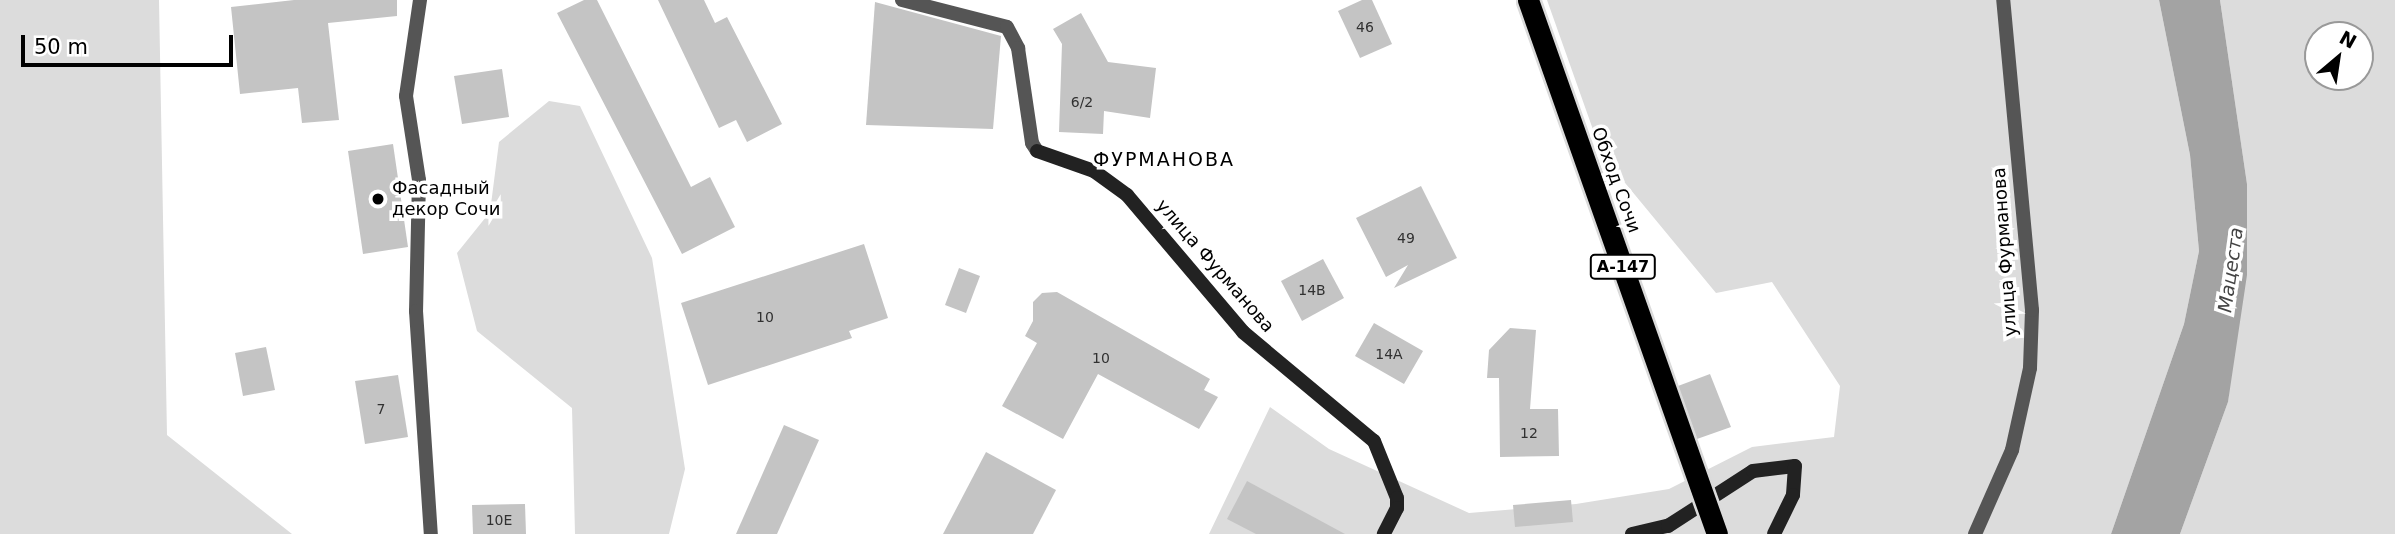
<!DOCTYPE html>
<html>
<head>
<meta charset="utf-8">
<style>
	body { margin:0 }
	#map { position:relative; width:2395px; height:534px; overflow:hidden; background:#fff; font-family:"DejaVu Sans",sans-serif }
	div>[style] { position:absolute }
	.green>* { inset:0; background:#dcdcdc }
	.water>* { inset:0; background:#a3a3a3 }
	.building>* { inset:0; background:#c4c4c4 }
	.street>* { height:14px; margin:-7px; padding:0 7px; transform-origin:7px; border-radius:7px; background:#555 }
	.secondary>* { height:14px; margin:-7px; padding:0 7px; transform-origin:7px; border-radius:7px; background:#222 }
	.bridges { filter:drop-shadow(2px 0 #dbdbdb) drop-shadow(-2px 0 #dbdbdb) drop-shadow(0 2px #dbdbdb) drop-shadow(0 -2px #dbdbdb) }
	.highway-bridge>* { height:21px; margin:-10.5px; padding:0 10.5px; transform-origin:10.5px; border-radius:10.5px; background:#000 }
	.dots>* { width:19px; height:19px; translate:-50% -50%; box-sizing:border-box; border:4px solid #fff; border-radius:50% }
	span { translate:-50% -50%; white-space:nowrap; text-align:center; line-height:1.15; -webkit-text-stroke:7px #fff; paint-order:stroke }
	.number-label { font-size:14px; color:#313131 }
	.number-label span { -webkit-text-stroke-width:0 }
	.shield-label span { padding:2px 5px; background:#fff; border:2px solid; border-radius:5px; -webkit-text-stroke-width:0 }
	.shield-label { font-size:16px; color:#000; font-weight:700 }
	.street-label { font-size:18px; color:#000 }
	.poi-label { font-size:18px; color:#000 }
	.left { translate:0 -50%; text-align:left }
	.neighbourhood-label { font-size:19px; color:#000; letter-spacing:2px }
	.water-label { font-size:19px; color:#444; font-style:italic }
	.north { position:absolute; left:2304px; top:21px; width:70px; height:70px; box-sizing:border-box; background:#fff; border:2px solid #999; border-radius:50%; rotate:29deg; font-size:19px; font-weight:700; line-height:28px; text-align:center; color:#000 }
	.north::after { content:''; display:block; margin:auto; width:24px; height:32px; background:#000; clip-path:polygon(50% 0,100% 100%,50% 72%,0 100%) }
	.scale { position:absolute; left:21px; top:35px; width:212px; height:32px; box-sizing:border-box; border:4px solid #000; border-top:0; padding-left:9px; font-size:21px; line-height:24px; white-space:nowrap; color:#000; -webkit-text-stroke:5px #fff; paint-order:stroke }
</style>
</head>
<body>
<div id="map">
	<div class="green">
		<div style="clip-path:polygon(0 0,159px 0,167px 435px,292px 534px,0 534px)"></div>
		<div style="clip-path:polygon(1547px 0,2159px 0,2190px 155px,2199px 251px,2184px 324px,2111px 534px,1209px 534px,1270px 407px,1329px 449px,1469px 513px,1576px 504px,1669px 489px,1752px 447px,1834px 437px,1840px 386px,1772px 282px,1716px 293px,1602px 155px)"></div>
		<div style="clip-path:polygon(evenodd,2220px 0,2395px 0,2395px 534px,2180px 534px,2228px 402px,2247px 184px,2220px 0,2318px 35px,2360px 35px,2360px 77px,2318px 77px,2318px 35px)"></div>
		<div style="clip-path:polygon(549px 101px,580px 106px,652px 258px,685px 469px,669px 534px,575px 534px,572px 408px,477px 331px,457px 253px,490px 212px,499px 142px)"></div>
	</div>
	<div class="water">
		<div style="clip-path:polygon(2159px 0,2220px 0,2247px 184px,2247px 275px,2228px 402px,2180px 534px,2111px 534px,2184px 324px,2199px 251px,2190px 155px)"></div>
	</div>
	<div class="building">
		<div style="clip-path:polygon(294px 0,397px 0,397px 16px,328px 23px,339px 120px,302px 123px,298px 88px,240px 94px,231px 7px)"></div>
		<div style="clip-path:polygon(584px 0,597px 0,691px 187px,710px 177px,735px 227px,682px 254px,557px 13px)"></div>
		<div style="clip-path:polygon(658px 0,704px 0,715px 23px,727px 17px,782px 124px,747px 142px,736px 120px,719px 128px)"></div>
		<div style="clip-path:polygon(1362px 0,1372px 0,1392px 44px,1360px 58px,1338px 11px)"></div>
		<div style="clip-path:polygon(875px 2px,1001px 36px,993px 129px,866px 125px)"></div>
		<div style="clip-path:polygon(1081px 13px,1108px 62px,1156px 68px,1150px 118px,1104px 111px,1103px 134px,1059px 132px,1062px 44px,1053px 29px)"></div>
		<div style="clip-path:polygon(502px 69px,509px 117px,462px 124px,454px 76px)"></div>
		<div style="clip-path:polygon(393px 144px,408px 247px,363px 254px,348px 151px)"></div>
		<div style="clip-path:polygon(1421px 186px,1457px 258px,1394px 288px,1408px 265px,1386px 277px,1356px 218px)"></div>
		<div style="clip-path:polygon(864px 244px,888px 318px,849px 331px,852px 338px,708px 385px,681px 303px)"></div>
		<div style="clip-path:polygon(1323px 259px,1344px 298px,1302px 321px,1281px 281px)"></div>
		<div style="clip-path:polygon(959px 268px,980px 276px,966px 313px,945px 305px)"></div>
		<div style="clip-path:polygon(1057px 292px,1210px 379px,1204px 390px,1218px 397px,1199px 429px,1098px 374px,1063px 439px,1002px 406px,1037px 343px,1025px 336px,1033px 321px,1033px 302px,1042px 293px)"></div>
		<div style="clip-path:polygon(1374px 323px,1423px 351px,1404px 384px,1355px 356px)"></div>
		<div style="clip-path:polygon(1510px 328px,1536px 330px,1530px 409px,1558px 409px,1559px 456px,1500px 457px,1499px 378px,1487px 378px,1489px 350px)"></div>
		<div style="clip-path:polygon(266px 347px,275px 390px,243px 396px,235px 353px)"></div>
		<div style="clip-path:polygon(1710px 374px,1731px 427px,1697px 439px,1678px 386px)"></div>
		<div style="clip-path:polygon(398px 375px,408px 437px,365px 444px,355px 381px)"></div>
		<div style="clip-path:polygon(784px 425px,819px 440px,777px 534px,736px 534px)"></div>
		<div style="clip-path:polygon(986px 452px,1056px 490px,1033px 534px,943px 534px)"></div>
		<div style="clip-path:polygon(1247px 481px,1345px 534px,1256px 534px,1227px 519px)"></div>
		<div style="clip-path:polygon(1571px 500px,1573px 522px,1515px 527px,1513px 505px)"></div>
		<div style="clip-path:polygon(525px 504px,526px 534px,473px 534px,472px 505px)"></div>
	</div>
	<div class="street">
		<div style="left:420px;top:0;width:97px;rotate:98.3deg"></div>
		<div style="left:406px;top:96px;width:85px;rotate:81.2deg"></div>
		<div style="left:419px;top:180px;width:131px;rotate:91.3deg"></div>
		<div style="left:416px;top:311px;width:224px;rotate:86.2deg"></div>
		<div style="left:902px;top:0;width:108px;rotate:14.4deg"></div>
		<div style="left:1007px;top:27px;width:24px;rotate:62deg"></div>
		<div style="left:1018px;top:48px;width:96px;rotate:81.6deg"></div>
		<div style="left:1032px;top:143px;width:9px;rotate:58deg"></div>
		<div style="left:1975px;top:534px;width:92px;rotate:-66.2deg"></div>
		<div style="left:2012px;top:450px;width:84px;rotate:-77.6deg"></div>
		<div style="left:2030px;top:368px;width:58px;rotate:-88deg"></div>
		<div style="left:2032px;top:310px;width:311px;rotate:-95.3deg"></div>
	</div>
	<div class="secondary">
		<div style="left:1037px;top:151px;width:60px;rotate:19.3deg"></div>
		<div style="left:1094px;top:171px;width:41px;rotate:36deg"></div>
		<div style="left:1127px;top:195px;width:180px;rotate:49.7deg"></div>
		<div style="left:1243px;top:332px;width:170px;rotate:39.8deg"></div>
		<div style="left:1374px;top:441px;width:61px;rotate:68deg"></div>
		<div style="left:1397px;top:498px;width:10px;rotate:90deg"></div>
		<div style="left:1397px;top:508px;width:29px;rotate:117deg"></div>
		<div style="left:1632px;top:534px;width:37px;rotate:-13deg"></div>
		<div style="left:1668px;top:526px;width:101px;rotate:-32.9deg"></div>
		<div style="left:1753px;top:471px;width:42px;rotate:-6.8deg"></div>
		<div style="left:1795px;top:466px;width:29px;rotate:94deg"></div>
		<div style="left:1793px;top:495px;width:43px;rotate:116deg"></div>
	</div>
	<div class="bridges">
		<div class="highway-bridge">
			<div style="left:1528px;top:0;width:566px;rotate:70.51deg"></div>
		</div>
	</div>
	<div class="dots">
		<div style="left:378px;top:199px;background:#000"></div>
	</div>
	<div class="number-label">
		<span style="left:1365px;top:27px">46</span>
		<span style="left:1082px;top:102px">6/2</span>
		<span style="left:1406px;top:238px">49</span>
		<span style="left:1312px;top:290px">14В</span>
		<span style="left:765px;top:317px">10</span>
		<span style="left:1389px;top:354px">14А</span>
		<span style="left:1101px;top:358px">10</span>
		<span style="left:381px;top:409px">7</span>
		<span style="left:1529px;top:433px">12</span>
		<span style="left:499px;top:520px">10Е</span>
	</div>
	<div class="shield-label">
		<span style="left:1623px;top:267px">А-147</span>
	</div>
	<div class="street-label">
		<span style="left:1616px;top:180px;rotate:70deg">Обход Сочи</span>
		<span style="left:2005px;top:252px;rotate:-94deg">улица Фурманова</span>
		<span style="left:1215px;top:266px;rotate:49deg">улица Фурманова</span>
	</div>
	<div class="poi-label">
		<span class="left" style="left:392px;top:199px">Фасадный<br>декор Сочи</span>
	</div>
	<div class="neighbourhood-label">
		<span style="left:1164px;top:160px">ФУРМАНОВА</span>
	</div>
	<div class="water-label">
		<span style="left:2231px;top:270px;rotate:-82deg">Мацеста</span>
	</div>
	<div class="north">N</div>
	<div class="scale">50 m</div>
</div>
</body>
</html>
